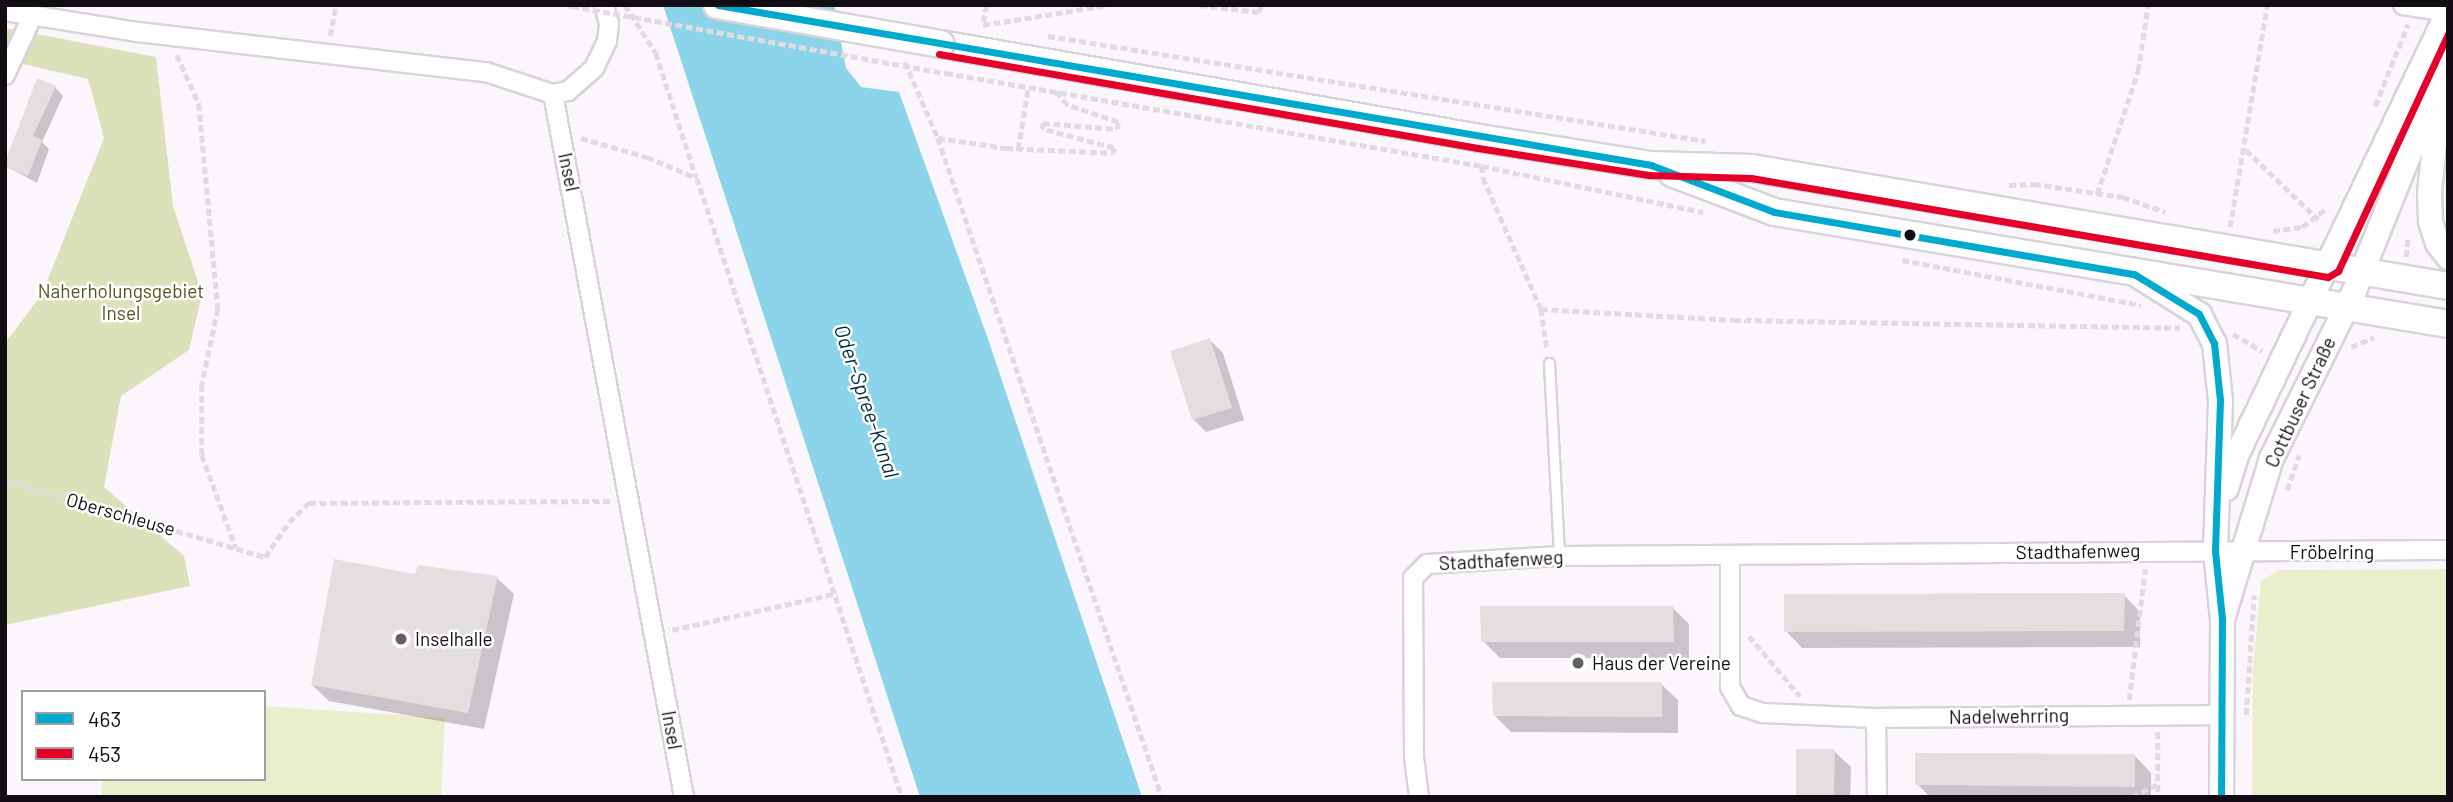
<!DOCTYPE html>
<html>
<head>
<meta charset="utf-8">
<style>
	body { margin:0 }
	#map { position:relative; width:2453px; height:802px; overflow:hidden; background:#faf6fc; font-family:Barlow,sans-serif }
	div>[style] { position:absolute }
	.green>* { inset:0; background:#e9efcd }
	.forest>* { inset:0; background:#dbe2b9 }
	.water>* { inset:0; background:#8cd4e9 }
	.shadow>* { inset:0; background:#0003 }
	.building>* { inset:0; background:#e4dfdf }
	.path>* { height:4.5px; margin-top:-2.25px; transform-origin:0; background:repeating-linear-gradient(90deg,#dedcde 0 7px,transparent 0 10.5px) }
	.roads { filter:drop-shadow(2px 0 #d7d3d8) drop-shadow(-2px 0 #d7d3d8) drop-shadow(0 2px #d7d3d8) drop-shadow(0 -2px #d7d3d8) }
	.service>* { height:9px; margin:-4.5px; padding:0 4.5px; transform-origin:4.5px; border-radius:4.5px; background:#fefeff }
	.minor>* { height:18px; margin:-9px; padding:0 9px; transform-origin:9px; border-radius:9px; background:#fefeff }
	.tertiary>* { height:23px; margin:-11.5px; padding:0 11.5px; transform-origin:11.5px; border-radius:11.5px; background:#fefeff }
	.secondary>* { height:26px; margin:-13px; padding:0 13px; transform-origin:13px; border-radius:13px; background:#fefeff }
	.path-bridge>* { height:4.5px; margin-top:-2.25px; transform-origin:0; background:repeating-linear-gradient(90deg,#dedcde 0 7px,transparent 0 10.5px) }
	.bridges { filter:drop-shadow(2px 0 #d7d3d8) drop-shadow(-2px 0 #d7d3d8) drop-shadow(0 2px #d7d3d8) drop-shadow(0 -2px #d7d3d8) }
	.secondary-bridge>* { height:26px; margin:-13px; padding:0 13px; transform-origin:13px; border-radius:13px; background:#fefeff }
	.bus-1>* { height:7px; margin:-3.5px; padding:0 3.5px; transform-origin:3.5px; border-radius:3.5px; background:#00a9ce }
	.bus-2>* { height:7px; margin:-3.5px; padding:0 3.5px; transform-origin:3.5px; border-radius:3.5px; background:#e4002b }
	.dots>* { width:19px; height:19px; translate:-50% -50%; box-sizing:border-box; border:4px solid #fff; border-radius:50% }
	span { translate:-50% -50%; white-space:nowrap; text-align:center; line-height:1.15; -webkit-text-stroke:5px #fff; paint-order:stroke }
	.street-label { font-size:19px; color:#110d12 }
	.park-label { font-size:19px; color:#4e5820 }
	.poi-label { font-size:19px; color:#110d12 }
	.left { translate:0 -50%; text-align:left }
	.water-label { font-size:21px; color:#00303b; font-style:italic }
	.frame { position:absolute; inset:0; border:7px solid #110d12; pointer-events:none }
	.legend { position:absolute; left:21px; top:690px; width:245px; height:91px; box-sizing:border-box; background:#fff; border:2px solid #a09ea0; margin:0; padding:9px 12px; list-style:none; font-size:21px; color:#110d12 }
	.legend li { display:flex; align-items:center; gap:14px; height:35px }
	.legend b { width:35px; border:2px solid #a09ea0 }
</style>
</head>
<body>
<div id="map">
	<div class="green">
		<div style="clip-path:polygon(2279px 570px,2448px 569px,2448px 797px,2252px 797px,2253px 669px,2261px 581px)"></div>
		<div style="clip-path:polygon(264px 706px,445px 718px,441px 797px,101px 797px,102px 779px,264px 779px)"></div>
	</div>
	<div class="forest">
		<div style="clip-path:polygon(5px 28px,156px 57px,173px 206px,202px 294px,189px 350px,121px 396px,104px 487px,184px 556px,190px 586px,5px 625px,5px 343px,42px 294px,104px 138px,88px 79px,5px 60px)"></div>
	</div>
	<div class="water">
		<div style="clip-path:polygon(663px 5px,834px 5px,846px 68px,861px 87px,899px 92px,988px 339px,1142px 797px,920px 797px)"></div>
	</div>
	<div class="shadow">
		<div style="clip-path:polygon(55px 87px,63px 96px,42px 142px,49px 149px,37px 183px,6px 166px)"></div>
		<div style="clip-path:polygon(1210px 340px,1223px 353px,1244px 420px,1206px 432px,1193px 419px)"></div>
		<div style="clip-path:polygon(417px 576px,497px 578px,514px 594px,484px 729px,329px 701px,312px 685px)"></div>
		<div style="clip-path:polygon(2124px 595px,2140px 612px,2140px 647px,1802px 648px,1786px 631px)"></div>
		<div style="clip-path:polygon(1673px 608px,1689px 624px,1689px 658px,1500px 658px,1483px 641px)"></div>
		<div style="clip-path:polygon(1661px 684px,1678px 700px,1678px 733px,1511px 732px,1495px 716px)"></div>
		<div style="clip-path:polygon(1834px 751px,1851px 767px,1850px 797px,1797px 797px)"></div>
		<div style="clip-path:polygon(2135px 756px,2151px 773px,2151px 797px,1930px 797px,1917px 784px)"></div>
	</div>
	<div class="building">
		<div style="clip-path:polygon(37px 78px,56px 86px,33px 136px,42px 140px,28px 176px,5px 167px,5px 162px)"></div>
		<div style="clip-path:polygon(1210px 338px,1232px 408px,1192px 420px,1170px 351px)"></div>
		<div style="clip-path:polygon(334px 559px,415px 574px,418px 565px,498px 576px,468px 713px,311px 685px)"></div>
		<div style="clip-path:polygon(2125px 593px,2124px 631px,1784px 632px,1784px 594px)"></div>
		<div style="clip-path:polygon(1480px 606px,1673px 606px,1674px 642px,1481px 642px)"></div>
		<div style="clip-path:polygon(1492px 682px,1662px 682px,1662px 717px,1493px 716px)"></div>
		<div style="clip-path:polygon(1796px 749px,1835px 749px,1834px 797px,1796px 797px)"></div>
		<div style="clip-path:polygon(1915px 753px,2135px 754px,2135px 787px,1915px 785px)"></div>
	</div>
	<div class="path">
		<div style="left:568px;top:5px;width:4px;rotate:14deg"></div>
		<div style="left:625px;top:5px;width:57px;rotate:57.1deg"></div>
		<div style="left:656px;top:53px;width:130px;rotate:72.1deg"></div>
		<div style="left:987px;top:5px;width:20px;rotate:101deg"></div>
		<div style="left:983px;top:25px;width:127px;rotate:-9.1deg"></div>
		<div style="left:1200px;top:5px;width:59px;rotate:6.8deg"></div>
		<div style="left:1259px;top:12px;width:7px;rotate:-74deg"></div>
		<div style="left:330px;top:36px;width:32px;rotate:-79deg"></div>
		<div style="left:1048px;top:36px;width:666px;rotate:9.07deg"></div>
		<div style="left:177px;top:55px;width:54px;rotate:65.8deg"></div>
		<div style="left:199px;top:104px;width:206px;rotate:84.7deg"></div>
		<div style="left:218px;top:309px;width:78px;rotate:101.9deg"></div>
		<div style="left:202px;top:385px;width:70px;rotate:90deg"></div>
		<div style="left:202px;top:455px;width:99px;rotate:69.9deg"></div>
		<div style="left:905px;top:62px;width:83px;rotate:66.5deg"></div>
		<div style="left:938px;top:138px;width:696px;rotate:71.23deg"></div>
		<div style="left:946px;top:73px;width:544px;rotate:9.84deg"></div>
		<div style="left:1482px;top:166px;width:226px;rotate:11.8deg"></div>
		<div style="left:2375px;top:106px;width:88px;rotate:-68.1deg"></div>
		<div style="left:581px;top:138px;width:69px;rotate:16.1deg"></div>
		<div style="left:647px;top:157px;width:54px;rotate:22.8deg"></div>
		<div style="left:697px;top:178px;width:652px;rotate:71.68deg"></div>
		<div style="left:938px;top:138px;width:69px;rotate:8.4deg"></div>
		<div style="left:1006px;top:148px;width:107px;rotate:2.7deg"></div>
		<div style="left:1113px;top:153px;width:5px;rotate:-79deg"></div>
		<div style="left:1114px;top:148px;width:74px;rotate:-165.2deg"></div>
		<div style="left:1042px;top:129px;width:6px;rotate:-81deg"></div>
		<div style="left:1043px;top:123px;width:74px;rotate:4.6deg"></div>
		<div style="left:1117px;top:129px;width:7px;rotate:-82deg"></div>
		<div style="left:1118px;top:122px;width:54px;rotate:-161.6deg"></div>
		<div style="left:1067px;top:105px;width:17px;rotate:-130deg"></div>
		<div style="left:1018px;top:149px;width:63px;rotate:-80.8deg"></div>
		<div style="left:2246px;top:150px;width:100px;rotate:43.8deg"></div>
		<div style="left:1482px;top:166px;width:12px;rotate:85deg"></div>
		<div style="left:1483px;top:178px;width:143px;rotate:66.1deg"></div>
		<div style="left:1541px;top:309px;width:40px;rotate:81.5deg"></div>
		<div style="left:2009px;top:185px;width:25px;rotate:-2deg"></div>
		<div style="left:2034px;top:184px;width:90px;rotate:8.3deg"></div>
		<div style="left:2123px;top:197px;width:45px;rotate:19.7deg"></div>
		<div style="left:2097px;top:194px;width:130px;rotate:-71.6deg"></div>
		<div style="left:2138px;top:71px;width:67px;rotate:-81.4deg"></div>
		<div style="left:2230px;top:227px;width:225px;rotate:-80.5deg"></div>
		<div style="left:2273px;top:231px;width:29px;rotate:-8deg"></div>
		<div style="left:2302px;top:227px;width:31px;rotate:-37deg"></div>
		<div style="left:2406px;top:257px;width:20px;rotate:-84deg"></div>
		<div style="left:1902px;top:260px;width:243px;rotate:10.7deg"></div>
		<div style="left:1541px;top:309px;width:193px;rotate:3.3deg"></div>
		<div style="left:1734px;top:320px;width:446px;rotate:1deg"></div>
		<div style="left:2233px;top:334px;width:34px;rotate:30deg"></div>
		<div style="left:2351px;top:347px;width:25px;rotate:-23deg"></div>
		<div style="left:5px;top:480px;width:271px;rotate:16.5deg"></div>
		<div style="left:265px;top:557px;width:42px;rotate:-55.6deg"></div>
		<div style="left:289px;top:522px;width:28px;rotate:-44deg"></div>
		<div style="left:309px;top:503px;width:302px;rotate:-0.4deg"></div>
		<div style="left:2287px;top:490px;width:37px;rotate:-71deg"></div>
		<div style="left:672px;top:630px;width:169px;rotate:-12.6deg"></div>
		<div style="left:1749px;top:636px;width:79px;rotate:49.6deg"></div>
		<div style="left:2129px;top:700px;width:132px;rotate:-83deg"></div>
		<div style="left:2246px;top:715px;width:120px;rotate:-86.2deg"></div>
		<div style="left:2158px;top:732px;width:65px;rotate:90deg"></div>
		<div style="left:2132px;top:797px;width:30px;rotate:-27deg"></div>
	</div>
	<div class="roads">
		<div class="service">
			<div style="left:1549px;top:363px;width:193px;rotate:87deg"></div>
		</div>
		<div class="minor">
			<div style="left:2403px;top:5px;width:45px;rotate:9deg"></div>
			<div style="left:5px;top:11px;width:135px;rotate:9deg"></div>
			<div style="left:138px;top:32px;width:350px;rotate:6.6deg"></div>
			<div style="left:486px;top:72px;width:71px;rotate:18.2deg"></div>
			<div style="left:553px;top:94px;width:15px;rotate:-11deg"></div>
			<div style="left:568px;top:91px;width:35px;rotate:-41deg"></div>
			<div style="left:594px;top:68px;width:30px;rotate:-64deg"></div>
			<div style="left:607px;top:41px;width:17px;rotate:-83deg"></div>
			<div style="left:609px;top:24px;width:20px;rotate:-105deg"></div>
			<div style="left:5px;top:75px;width:66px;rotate:-65deg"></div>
			<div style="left:553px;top:94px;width:715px;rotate:79.44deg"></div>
			<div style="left:1730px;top:557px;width:130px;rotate:90deg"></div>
			<div style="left:1730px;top:687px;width:22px;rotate:60deg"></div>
			<div style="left:1741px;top:706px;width:23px;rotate:18deg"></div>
			<div style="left:1763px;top:713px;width:113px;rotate:2.5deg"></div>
			<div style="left:1419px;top:797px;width:40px;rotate:-97.1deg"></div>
			<div style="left:1414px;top:757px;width:179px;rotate:-90.3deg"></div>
			<div style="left:1413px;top:578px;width:20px;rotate:-45deg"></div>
			<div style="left:1427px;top:564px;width:132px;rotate:-3.5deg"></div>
			<div style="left:1559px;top:556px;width:889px;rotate:-0.39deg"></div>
			<div style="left:1877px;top:797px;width:79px;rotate:-90.7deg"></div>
			<div style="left:1876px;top:718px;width:345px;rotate:-0.5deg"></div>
		</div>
		<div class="tertiary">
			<div style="left:2446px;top:25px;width:167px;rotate:95.8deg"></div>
			<div style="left:2429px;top:191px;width:30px;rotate:88deg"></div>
			<div style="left:2430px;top:221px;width:23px;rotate:72deg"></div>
			<div style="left:2437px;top:243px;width:18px;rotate:52deg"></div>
			<div style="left:2140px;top:277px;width:70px;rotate:32.1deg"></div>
			<div style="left:2199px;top:314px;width:33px;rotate:63deg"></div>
			<div style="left:2214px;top:343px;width:57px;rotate:84deg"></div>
			<div style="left:2220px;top:400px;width:151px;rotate:91.9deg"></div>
			<div style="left:2215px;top:551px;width:68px;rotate:84.1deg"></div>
			<div style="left:2222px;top:619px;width:178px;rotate:90.3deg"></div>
			<div style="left:2226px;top:488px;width:34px;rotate:-73deg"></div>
			<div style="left:2236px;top:455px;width:491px;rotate:-64.5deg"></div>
			<div style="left:2222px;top:619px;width:168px;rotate:-73.1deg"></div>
			<div style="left:2271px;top:458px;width:187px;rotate:-63.7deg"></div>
			<div style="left:2354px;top:290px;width:231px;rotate:-68.1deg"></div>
		</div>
		<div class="secondary">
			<div style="left:941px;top:44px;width:547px;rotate:9.89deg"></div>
			<div style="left:1480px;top:138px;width:173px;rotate:9deg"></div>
			<div style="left:1651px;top:165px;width:101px;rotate:1.7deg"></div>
			<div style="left:1752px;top:168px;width:706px;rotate:9.62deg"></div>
			<div style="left:1672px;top:173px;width:109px;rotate:20.9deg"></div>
			<div style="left:1774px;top:212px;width:683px;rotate:9.43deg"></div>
		</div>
	</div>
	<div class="path-bridge">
		<div style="left:572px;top:6px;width:380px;rotate:10.2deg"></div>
	</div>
	<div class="bridges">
		<div class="secondary-bridge">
			<div style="left:717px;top:5px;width:227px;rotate:9.9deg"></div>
		</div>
	</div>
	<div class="bus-1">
		<div style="left:718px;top:5px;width:947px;rotate:9.73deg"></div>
		<div style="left:1651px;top:165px;width:132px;rotate:20.9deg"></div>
		<div style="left:1774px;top:212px;width:365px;rotate:9.8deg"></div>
		<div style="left:2134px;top:274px;width:76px;rotate:31.6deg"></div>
		<div style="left:2199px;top:314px;width:33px;rotate:63deg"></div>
		<div style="left:2214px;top:343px;width:57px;rotate:84deg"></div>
		<div style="left:2220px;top:400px;width:151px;rotate:91.9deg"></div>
		<div style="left:2215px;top:551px;width:68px;rotate:84.1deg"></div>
		<div style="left:2222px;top:619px;width:178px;rotate:90.3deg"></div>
	</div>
	<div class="bus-2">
		<div style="left:939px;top:54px;width:547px;rotate:9.89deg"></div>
		<div style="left:1478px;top:148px;width:173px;rotate:9deg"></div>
		<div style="left:1649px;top:175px;width:102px;rotate:1.7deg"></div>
		<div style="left:1751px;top:178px;width:585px;rotate:9.74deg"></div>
		<div style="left:2328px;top:277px;width:12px;rotate:-31deg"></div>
		<div style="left:2338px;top:271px;width:261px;rotate:-65.1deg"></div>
	</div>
	<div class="dots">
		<div style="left:1910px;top:235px;background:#110d12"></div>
		<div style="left:401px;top:639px;background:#635f64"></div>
		<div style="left:1578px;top:663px;background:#635f64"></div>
	</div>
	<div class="street-label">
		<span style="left:569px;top:172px;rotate:78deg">Insel</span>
		<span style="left:2300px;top:402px;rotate:-65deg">Cottbuser Straße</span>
		<span style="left:121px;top:514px;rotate:16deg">Oberschleuse</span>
		<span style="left:2078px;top:551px;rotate:-1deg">Stadthafenweg</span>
		<span style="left:2332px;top:552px">Fröbelring</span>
		<span style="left:1501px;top:560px;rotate:-3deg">Stadthafenweg</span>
		<span style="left:2009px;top:716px;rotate:-1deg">Nadelwehrring</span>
		<span style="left:672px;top:730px;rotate:80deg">Insel</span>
	</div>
	<div class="park-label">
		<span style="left:121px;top:302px">Naherholungsgebiet<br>Insel</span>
	</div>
	<div class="poi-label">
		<span class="left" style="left:415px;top:639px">Inselhalle</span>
		<span class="left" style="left:1592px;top:663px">Haus der Vereine</span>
	</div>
	<div class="water-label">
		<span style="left:867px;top:401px;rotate:71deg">Oder-Spree-Kanal</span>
	</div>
	<div class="frame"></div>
	<ul class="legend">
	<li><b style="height:9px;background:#00a9ce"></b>463</li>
	<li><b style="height:9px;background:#e4002b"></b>453</li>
	</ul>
</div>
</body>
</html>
